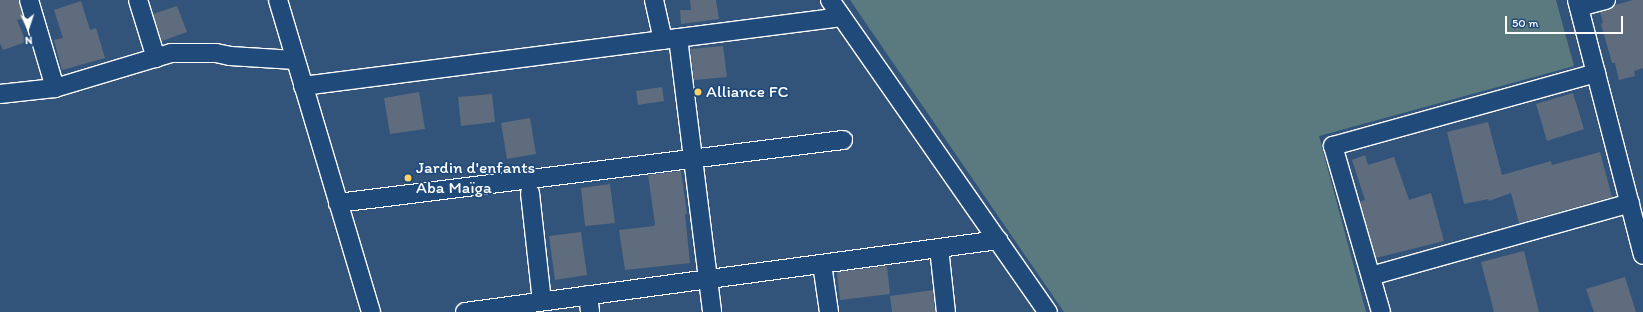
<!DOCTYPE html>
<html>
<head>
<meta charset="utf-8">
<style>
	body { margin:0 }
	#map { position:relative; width:1643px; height:312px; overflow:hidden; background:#32547b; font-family:Itim,sans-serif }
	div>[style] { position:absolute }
	.green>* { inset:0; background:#5a7a7f }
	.building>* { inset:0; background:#5e6c7d }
	.roads { filter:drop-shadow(1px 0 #fff) drop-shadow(-1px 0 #fff) drop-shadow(0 1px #fff) drop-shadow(0 -1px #fff) }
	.minor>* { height:18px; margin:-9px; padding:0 9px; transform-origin:9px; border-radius:9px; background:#1f4a7a }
	.dots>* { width:11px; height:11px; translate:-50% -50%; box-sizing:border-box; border:2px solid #1f4a7a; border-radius:50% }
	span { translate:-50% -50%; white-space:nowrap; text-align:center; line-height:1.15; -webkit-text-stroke:3.5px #1f4a7a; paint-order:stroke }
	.poi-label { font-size:17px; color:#fff }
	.left { translate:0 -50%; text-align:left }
	.north { position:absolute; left:8px; top:8px; width:40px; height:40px; -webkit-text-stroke:3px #1f4a7a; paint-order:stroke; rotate:177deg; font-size:11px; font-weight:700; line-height:16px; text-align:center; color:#fff }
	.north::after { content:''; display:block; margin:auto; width:14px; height:18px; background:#fff; clip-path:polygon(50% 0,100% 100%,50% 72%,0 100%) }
	.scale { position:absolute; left:1505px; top:16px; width:118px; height:18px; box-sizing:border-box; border:2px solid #fff; border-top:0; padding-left:5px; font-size:12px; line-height:14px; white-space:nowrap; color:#fff; -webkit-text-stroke:3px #1f4a7a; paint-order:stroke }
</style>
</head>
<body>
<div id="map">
	<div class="green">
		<div style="clip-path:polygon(850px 0,1556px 0,1574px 66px,1319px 136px,1366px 312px,1064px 312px)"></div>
	</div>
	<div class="building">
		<div style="clip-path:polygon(0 0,19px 0,24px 19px,17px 20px,26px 42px,3px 50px,0 43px)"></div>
		<div style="clip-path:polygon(690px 0,716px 0,719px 19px,681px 24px,680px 10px,691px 10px)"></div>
		<div style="clip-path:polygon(1633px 0,1643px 0,1643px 68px,1634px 71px,1635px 76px,1619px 80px,1615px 63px,1612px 63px,1601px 24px,1603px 23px,1600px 12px,1609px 10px,1615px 5px)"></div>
		<div style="clip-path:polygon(81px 1px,90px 30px,96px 28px,105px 58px,62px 70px,54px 40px,63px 38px,54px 10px)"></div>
		<div style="clip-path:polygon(177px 6px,187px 32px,162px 41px,153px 14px)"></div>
		<div style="clip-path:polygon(723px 46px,727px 77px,694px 80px,690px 49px)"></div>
		<div style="clip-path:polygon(662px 87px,664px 101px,638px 105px,636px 91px)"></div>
		<div style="clip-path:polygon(419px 92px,425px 129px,390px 134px,384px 98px)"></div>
		<div style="clip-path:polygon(1573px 93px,1584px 129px,1547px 141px,1536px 104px)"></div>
		<div style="clip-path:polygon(492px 94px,495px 122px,461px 126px,458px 97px)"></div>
		<div style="clip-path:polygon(530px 118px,536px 154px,507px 159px,501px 123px)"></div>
		<div style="clip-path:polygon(1488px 122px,1502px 175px,1551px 161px,1552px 165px,1600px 152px,1612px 197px,1519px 223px,1511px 193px,1489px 201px,1488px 199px,1464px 204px,1447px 132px)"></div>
		<div style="clip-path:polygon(1365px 155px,1368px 165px,1394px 157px,1409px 200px,1431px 193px,1444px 241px,1376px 258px,1360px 202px,1365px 200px,1352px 160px)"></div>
		<div style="clip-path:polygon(681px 171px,687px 214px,685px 214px,690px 263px,625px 270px,619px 230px,654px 226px,655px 224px,648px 175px)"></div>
		<div style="clip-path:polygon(610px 184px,615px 223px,585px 226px,581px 188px)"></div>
		<div style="clip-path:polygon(581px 232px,587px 275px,555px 280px,549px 236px)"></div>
		<div style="clip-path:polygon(1524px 251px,1539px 312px,1494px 312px,1481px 262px)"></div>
		<div style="clip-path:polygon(887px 266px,890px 294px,840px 300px,837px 272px)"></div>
		<div style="clip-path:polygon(1625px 277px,1636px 312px,1594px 312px,1586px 289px)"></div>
		<div style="clip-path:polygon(933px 290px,935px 312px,892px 312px,890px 296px)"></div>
	</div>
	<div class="roads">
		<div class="minor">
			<div style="left:29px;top:0;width:92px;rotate:73.5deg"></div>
			<div style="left:138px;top:0;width:61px;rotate:72.8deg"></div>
			<div style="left:278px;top:0;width:326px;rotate:73.4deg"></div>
			<div style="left:654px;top:0;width:41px;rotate:77.3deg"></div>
			<div style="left:830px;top:0;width:381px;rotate:55.1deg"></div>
			<div style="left:1577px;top:0;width:263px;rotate:75.5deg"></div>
			<div style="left:1579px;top:7px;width:28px;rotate:-15deg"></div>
			<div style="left:678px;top:38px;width:276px;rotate:82.9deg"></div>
			<div style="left:303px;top:86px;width:543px;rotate:-7.3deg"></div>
			<div style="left:0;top:94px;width:55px;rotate:-6.2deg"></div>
			<div style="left:55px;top:88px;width:121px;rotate:-16.8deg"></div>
			<div style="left:171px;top:53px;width:45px"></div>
			<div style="left:216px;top:53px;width:14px;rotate:12deg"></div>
			<div style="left:230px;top:56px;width:65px;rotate:3.5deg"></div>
			<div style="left:530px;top:193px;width:109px;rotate:83.7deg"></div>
			<div style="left:338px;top:203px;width:509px;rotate:-7.11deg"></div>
			<div style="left:939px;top:248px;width:64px;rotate:83.8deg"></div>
			<div style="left:822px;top:264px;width:49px;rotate:81.7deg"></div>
			<div style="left:1371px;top:276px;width:269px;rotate:-15.7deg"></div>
			<div style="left:588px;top:295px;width:17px;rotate:83deg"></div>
			<div style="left:465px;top:312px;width:538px;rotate:-7.69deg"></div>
			<div style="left:1381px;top:312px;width:173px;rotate:-106.1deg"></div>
			<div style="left:1333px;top:146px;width:273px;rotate:-15.5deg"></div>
		</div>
	</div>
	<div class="dots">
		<div style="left:698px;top:92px;background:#ffd166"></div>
		<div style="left:408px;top:178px;background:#ffd166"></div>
	</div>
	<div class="poi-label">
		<span class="left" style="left:706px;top:92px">Alliance FC</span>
		<span class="left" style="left:416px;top:178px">Jardin d'enfants<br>Aba Maïga</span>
	</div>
	<div class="north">N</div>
	<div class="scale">50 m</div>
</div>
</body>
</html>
